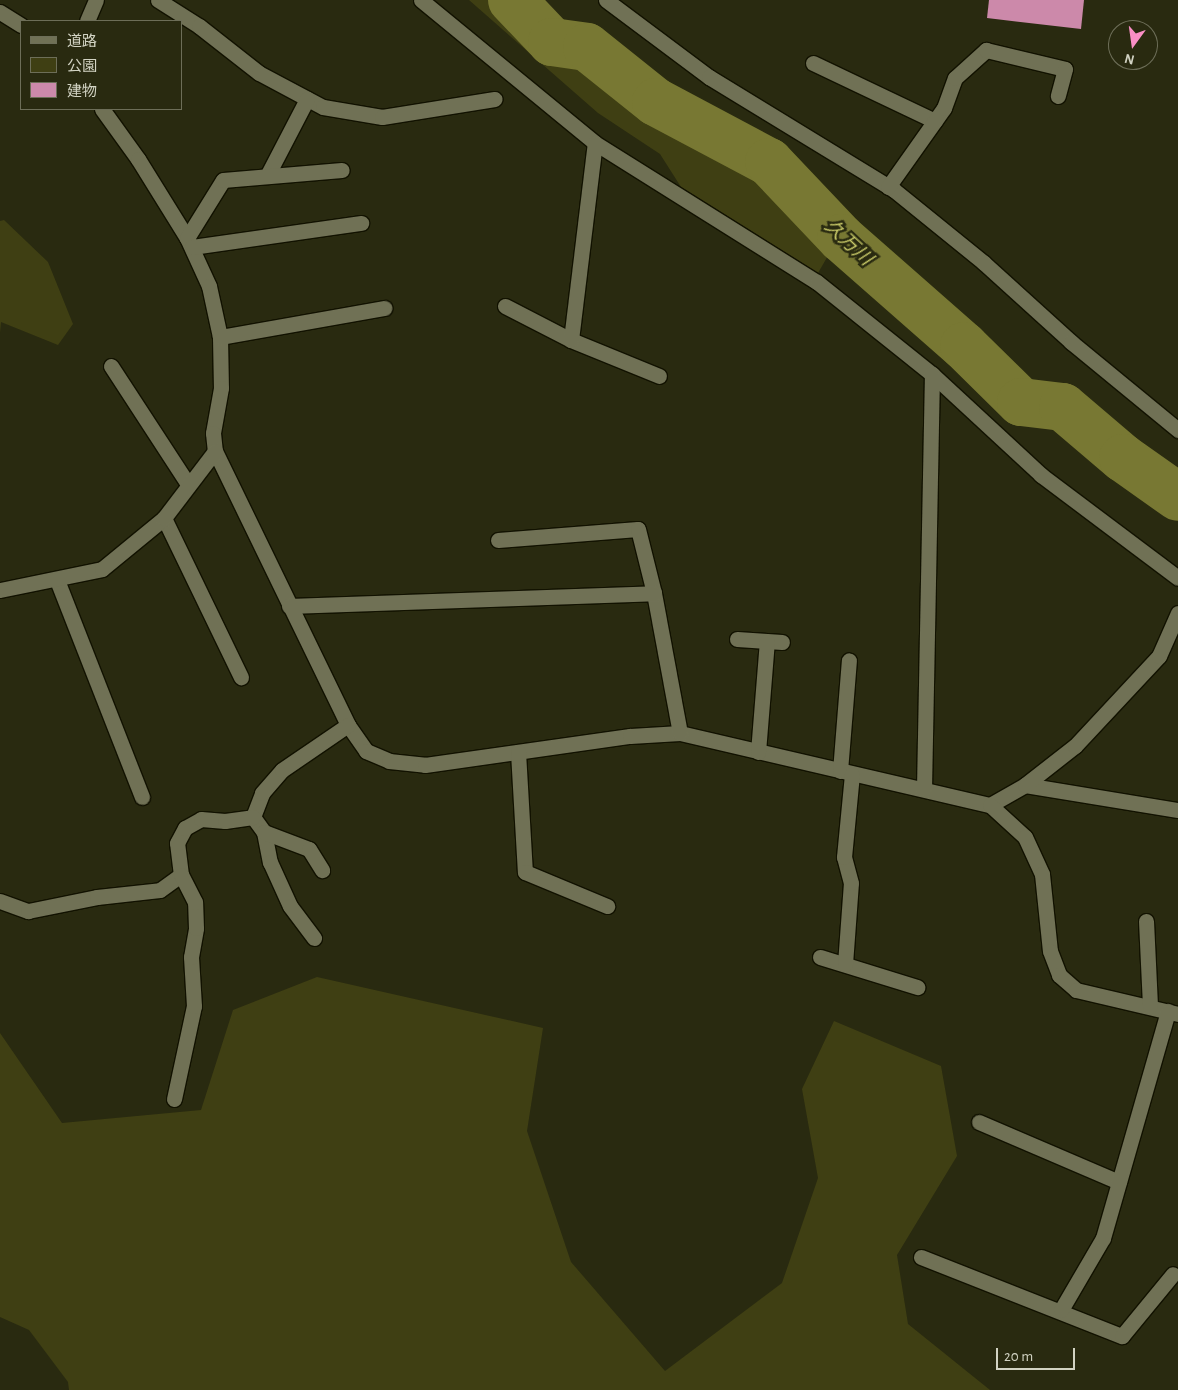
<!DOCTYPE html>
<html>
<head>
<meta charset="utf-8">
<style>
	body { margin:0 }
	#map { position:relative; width:1178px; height:1390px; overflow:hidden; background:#292a10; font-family:"Alegreya Sans","Noto Sans JP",sans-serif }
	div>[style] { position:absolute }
	.green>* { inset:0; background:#3f3f13 }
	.river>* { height:48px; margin:-24px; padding:0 24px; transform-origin:24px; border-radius:24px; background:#787833 }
	.building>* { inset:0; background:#cc89aa }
	.roads { filter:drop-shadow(1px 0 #121200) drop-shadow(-1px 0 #121200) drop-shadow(0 1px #121200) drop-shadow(0 -1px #121200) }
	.minor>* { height:15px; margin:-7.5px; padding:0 7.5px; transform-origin:7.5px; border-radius:7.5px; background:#707155 }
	span { translate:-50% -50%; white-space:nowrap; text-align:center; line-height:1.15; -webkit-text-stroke:5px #292a10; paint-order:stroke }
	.water-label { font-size:19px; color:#cacb69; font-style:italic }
	.legend { position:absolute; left:20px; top:20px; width:162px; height:90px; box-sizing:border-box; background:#292a10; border:1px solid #6d6e58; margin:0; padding:6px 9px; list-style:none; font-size:15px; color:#d2d3c3 }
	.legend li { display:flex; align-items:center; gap:10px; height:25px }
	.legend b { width:25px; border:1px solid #6d6e58 }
	.north { position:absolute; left:1108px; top:20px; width:50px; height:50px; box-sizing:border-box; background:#292a10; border:1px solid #6d6e58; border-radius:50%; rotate:194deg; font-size:14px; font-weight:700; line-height:20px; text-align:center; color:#d2d3c3 }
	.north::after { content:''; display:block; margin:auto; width:18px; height:22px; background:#fa8fc6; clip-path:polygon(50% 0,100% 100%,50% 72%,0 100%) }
	.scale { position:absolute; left:996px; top:1348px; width:79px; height:22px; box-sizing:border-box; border:2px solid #d2d3c3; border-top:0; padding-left:6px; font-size:15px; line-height:18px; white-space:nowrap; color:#d2d3c3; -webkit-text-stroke:4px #292a10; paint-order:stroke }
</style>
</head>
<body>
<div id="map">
	<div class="green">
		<div style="clip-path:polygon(469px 0,492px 0,564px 64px,562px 53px,583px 57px,619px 82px,645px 110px,762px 169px,811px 217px,823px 235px,829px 254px,818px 273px,681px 187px,660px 154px,598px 113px)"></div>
		<div style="clip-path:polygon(4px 220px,48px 262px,73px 324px,58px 345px,1px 322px,0 333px,0 221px)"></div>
		<div style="clip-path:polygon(317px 977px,543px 1028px,527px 1131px,571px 1262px,665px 1371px,782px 1283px,818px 1178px,802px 1089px,834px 1021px,941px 1066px,957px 1156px,897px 1255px,908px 1324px,990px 1390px,69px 1390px,68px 1382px,29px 1330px,0 1317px,0 1033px,62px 1123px,201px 1110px,233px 1010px)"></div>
	</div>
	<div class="river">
		<div style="left:512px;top:0;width:58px;rotate:46.4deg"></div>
		<div style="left:552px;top:42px;width:35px;rotate:8deg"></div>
		<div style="left:587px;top:47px;width:88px;rotate:38.6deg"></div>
		<div style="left:656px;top:102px;width:128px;rotate:28deg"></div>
		<div style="left:769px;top:162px;width:105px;rotate:46.5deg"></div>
		<div style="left:841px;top:238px;width:164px;rotate:41.3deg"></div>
		<div style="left:964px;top:346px;width:80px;rotate:44.5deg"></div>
		<div style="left:1021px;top:402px;width:42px;rotate:6.8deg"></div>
		<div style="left:1063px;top:407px;width:79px;rotate:40.4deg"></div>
		<div style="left:1123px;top:458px;width:67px;rotate:35.3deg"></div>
	</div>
	<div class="building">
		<div style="clip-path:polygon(989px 0,1084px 0,1081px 29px,987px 18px)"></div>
	</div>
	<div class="roads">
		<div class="minor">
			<div style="left:158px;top:0;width:49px;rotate:32.4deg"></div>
			<div style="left:199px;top:26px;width:76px;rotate:38.1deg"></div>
			<div style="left:259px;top:73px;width:72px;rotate:28deg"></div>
			<div style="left:323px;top:107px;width:60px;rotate:9.6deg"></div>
			<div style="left:382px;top:117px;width:114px;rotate:-9.1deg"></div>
			<div style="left:421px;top:0;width:225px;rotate:39.4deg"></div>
			<div style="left:595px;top:143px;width:262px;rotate:32.1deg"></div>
			<div style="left:817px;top:282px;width:147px;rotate:38.7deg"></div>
			<div style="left:932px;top:374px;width:149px;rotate:42.8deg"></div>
			<div style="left:1041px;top:475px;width:171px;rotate:36.9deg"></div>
			<div style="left:606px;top:0;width:129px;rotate:36.8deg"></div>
			<div style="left:709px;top:77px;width:217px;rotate:31.4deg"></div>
			<div style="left:894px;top:190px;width:116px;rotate:39deg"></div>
			<div style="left:984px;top:263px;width:118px;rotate:42.2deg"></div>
			<div style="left:1071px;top:342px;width:139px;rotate:39.4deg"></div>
			<div style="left:0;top:12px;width:25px;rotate:32deg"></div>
			<div style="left:87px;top:21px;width:23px;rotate:-67deg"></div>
			<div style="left:813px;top:63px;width:135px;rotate:25.4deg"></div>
			<div style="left:102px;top:109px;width:62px;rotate:54.2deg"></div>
			<div style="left:138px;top:159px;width:93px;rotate:58.2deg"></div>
			<div style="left:187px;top:238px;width:53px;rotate:65.4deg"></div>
			<div style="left:209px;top:286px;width:52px;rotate:77.8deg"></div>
			<div style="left:220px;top:337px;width:51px;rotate:88.9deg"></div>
			<div style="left:221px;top:388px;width:46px;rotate:100.1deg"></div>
			<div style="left:213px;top:433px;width:18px;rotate:84deg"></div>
			<div style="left:215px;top:451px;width:305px;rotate:64.1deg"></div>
			<div style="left:348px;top:725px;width:32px;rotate:55deg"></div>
			<div style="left:366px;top:751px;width:25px;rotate:23deg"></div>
			<div style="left:389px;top:761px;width:36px;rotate:6deg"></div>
			<div style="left:425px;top:765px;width:207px;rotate:-8.1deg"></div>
			<div style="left:630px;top:736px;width:50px;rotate:-3.4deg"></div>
			<div style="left:680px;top:733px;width:318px;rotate:13.1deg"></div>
			<div style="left:990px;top:805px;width:40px;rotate:-29.7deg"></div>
			<div style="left:1025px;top:785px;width:155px;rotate:9.3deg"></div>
			<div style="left:267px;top:176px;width:87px;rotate:-62.5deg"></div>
			<div style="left:888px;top:187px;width:97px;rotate:-54.7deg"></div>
			<div style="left:944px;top:108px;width:32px;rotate:-70deg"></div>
			<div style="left:955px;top:78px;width:42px;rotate:-42.1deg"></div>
			<div style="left:986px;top:50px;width:81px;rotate:13.5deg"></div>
			<div style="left:1065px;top:69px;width:28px;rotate:105deg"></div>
			<div style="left:187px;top:238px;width:68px;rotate:-58.2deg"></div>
			<div style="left:223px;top:180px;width:119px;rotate:-4.8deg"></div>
			<div style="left:192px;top:247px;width:171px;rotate:-8.1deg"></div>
			<div style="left:505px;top:306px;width:74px;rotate:27.3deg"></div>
			<div style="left:571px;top:340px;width:95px;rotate:22.2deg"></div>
			<div style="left:220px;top:337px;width:167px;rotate:-10deg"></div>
			<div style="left:571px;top:340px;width:198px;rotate:-83.1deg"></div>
			<div style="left:111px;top:366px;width:141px;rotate:56.9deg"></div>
			<div style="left:164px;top:518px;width:177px;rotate:64.2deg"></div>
			<div style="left:498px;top:540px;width:140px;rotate:-4.5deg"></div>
			<div style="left:638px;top:529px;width:66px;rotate:76deg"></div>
			<div style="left:654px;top:593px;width:142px;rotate:79.5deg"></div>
			<div style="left:57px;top:580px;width:233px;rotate:68.6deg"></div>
			<div style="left:0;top:590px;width:104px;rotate:-11.6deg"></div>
			<div style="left:102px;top:569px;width:80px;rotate:-39.4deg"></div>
			<div style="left:164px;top:518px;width:84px;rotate:-52.7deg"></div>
			<div style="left:289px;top:606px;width:365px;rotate:-2deg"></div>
			<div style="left:737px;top:639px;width:45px;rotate:3.8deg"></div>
			<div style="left:518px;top:752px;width:120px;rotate:86.7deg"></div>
			<div style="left:525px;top:872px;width:89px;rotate:22.5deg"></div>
			<div style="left:758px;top:752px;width:111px;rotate:-85.4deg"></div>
			<div style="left:840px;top:771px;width:111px;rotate:-85.4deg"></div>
			<div style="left:1025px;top:785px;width:63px;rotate:-38deg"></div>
			<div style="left:1075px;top:746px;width:123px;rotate:-47deg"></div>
			<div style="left:1159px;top:656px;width:47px;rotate:-66.2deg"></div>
			<div style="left:924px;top:789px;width:415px;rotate:-88.9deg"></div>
			<div style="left:990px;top:805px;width:47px;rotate:42.4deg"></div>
			<div style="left:1025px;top:837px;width:41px;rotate:65.3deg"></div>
			<div style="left:1042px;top:874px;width:77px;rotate:84.1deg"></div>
			<div style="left:1050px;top:951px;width:26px;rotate:69deg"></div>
			<div style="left:1059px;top:975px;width:23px;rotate:41deg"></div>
			<div style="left:1076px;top:990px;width:105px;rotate:13.2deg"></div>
			<div style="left:253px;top:817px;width:19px;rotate:54deg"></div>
			<div style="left:264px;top:832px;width:31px;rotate:79deg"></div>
			<div style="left:270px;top:862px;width:48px;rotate:65.6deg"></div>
			<div style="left:290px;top:906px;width:40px;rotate:53deg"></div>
			<div style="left:253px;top:817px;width:26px;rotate:-69deg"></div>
			<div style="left:262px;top:793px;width:30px;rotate:-49deg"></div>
			<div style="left:282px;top:770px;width:80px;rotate:-34.3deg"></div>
			<div style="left:264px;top:832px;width:48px;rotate:20.7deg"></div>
			<div style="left:309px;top:849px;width:25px;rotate:58deg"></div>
			<div style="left:0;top:901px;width:30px;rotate:20deg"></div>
			<div style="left:28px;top:911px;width:70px;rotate:-11.5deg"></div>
			<div style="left:97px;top:897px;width:63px;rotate:-6.3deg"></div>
			<div style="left:160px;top:890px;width:26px;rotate:-36deg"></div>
			<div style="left:181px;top:875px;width:32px;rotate:-97deg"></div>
			<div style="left:177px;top:843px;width:17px;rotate:-62deg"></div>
			<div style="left:185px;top:828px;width:18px;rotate:-29deg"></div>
			<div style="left:201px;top:819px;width:24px;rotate:5deg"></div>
			<div style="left:225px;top:821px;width:28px;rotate:-8deg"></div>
			<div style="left:1146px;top:921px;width:85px;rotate:87.3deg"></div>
			<div style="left:820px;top:957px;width:102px;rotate:17.2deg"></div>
			<div style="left:845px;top:964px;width:81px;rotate:-85.8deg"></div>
			<div style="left:851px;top:883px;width:27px;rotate:-105deg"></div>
			<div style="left:844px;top:857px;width:83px;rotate:-84.5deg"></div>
			<div style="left:174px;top:1099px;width:95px;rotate:-77.9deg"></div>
			<div style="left:194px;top:1006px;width:49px;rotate:-93.5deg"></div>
			<div style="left:191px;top:957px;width:29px;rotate:-80deg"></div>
			<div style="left:196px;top:928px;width:26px;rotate:-92deg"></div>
			<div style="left:195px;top:902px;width:30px;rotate:-117deg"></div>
			<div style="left:979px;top:1122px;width:152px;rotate:23.2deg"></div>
			<div style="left:921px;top:1257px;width:216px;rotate:21.5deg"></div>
			<div style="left:1122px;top:1336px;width:80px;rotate:-50.6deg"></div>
			<div style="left:1061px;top:1310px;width:83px;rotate:-59.7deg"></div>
			<div style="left:1103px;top:1238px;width:236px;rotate:-74deg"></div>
		</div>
	</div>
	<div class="water-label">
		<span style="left:848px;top:243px;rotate:43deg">久万川</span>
	</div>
	<ul class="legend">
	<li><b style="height:6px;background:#707155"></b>道路</li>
	<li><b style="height:14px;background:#3f3f13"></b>公園</li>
	<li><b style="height:14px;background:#cc89aa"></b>建物</li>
	</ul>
	<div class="north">N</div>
	<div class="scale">20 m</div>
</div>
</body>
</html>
